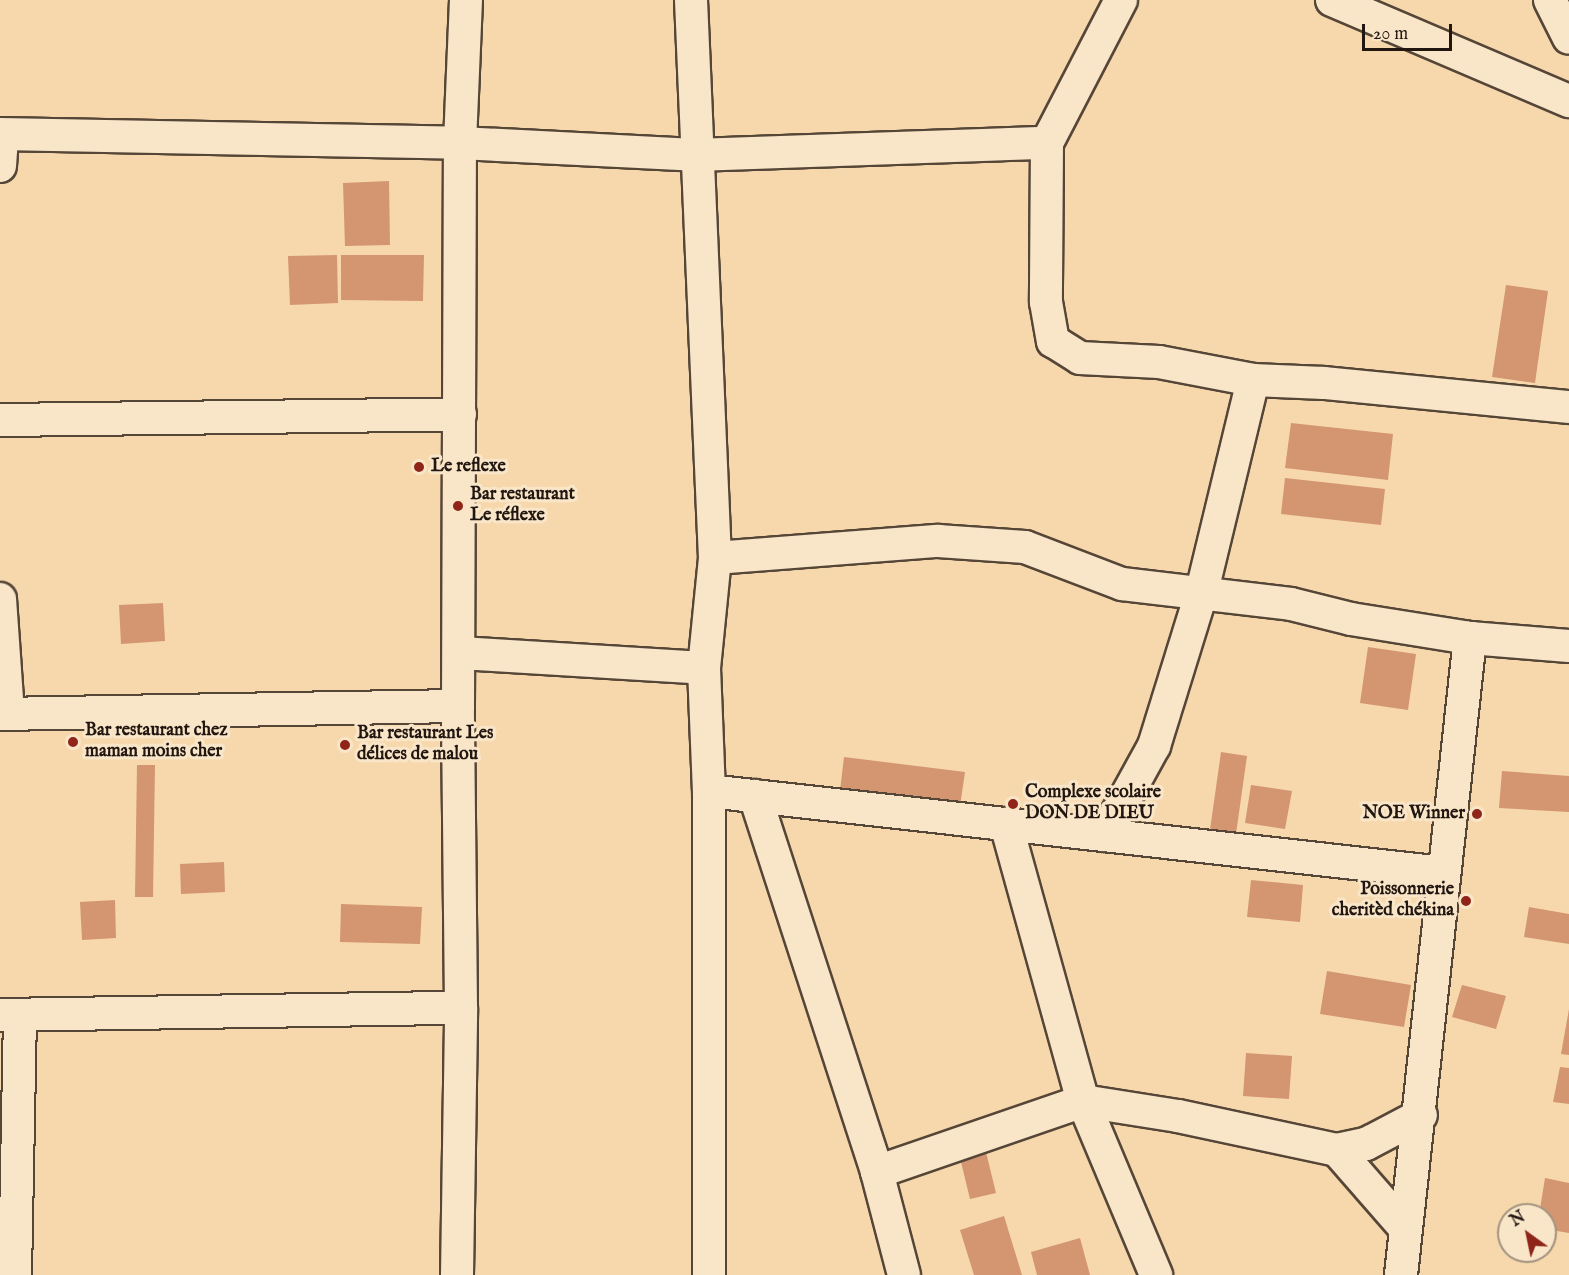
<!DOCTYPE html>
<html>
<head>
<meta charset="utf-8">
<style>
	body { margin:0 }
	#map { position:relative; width:1569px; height:1275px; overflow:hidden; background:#f6d8ac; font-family:"IM FELL English",serif }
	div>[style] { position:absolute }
	.building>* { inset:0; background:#d49571 }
	.roads { filter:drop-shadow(2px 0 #564637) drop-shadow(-2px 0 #564637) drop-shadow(0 2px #564637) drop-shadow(0 -2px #564637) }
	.minor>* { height:32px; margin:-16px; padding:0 16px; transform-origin:16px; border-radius:16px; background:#f9e6c9 }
	.dots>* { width:16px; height:16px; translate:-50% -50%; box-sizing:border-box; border:3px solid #f9e6c9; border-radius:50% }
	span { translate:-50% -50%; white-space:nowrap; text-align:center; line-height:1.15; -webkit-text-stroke:6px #f9e6c9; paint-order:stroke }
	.poi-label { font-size:18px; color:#211610; font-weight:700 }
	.left { translate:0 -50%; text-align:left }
	.right { translate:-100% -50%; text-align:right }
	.north { position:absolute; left:1497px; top:1203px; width:60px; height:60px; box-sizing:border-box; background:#f9e6c9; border:2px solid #a3937f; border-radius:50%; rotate:327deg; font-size:16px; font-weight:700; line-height:24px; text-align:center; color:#211610 }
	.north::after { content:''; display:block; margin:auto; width:21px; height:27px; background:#8f2418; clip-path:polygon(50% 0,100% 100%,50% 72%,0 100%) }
	.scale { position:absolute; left:1362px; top:24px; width:90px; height:27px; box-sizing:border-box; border:3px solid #211610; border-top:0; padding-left:8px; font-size:18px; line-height:21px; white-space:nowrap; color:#211610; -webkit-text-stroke:4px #f9e6c9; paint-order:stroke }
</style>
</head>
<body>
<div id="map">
	<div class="building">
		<div style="clip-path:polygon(389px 181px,390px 245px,345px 246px,343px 183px)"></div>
		<div style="clip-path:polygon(337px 255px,338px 303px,290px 305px,288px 256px)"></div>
		<div style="clip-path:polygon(341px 255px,424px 255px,423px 301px,341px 300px)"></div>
		<div style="clip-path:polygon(1506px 285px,1548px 291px,1535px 383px,1492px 377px)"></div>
		<div style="clip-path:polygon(1291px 423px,1393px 434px,1388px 480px,1285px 468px)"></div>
		<div style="clip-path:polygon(1285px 478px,1385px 489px,1381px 525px,1281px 514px)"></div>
		<div style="clip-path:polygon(163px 603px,165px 641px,121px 644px,119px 605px)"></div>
		<div style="clip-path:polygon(1368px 647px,1416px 654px,1408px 710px,1360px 703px)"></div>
		<div style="clip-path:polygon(1221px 752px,1247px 756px,1235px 841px,1209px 837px)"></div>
		<div style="clip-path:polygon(844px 757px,965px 772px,959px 813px,839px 799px)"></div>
		<div style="clip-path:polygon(137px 765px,155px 765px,153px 897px,135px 897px)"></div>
		<div style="clip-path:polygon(1502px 771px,1569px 776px,1569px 812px,1499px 808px)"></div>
		<div style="clip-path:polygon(1251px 785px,1292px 791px,1285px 829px,1245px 823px)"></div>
		<div style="clip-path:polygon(224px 862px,225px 892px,181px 894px,180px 864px)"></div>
		<div style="clip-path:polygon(1251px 880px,1303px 885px,1300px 922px,1247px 917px)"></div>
		<div style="clip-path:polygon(115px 900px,116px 938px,82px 940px,80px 902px)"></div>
		<div style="clip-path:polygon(341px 904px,422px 907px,420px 944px,340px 942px)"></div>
		<div style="clip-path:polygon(1529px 907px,1569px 914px,1569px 944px,1524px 937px)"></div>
		<div style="clip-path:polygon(1327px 971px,1411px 985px,1404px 1027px,1320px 1014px)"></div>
		<div style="clip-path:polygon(1462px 985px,1506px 996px,1496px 1029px,1452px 1017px)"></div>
		<div style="clip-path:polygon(1569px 1009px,1569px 1055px,1561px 1054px)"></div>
		<div style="clip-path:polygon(1246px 1053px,1292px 1056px,1289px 1099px,1243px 1096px)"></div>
		<div style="clip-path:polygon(1560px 1067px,1569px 1068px,1569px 1104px,1553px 1102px)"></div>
		<div style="clip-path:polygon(986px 1152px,996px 1193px,970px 1199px,960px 1158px)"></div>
		<div style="clip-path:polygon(1545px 1178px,1569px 1183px,1569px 1233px,1545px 1229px,1545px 1215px,1539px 1215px)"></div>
		<div style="clip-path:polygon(1004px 1216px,1022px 1275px,974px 1275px,960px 1230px)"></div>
		<div style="clip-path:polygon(1080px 1238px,1090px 1275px,1037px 1275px,1031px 1252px)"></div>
	</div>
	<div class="roads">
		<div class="minor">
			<div style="left:691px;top:0;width:559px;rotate:87.54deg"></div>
			<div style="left:715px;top:558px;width:111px;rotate:95.7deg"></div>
			<div style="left:704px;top:668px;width:123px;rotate:87.7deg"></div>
			<div style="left:709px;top:791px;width:484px;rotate:90deg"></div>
			<div style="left:1121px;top:0;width:161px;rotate:117.4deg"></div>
			<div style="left:1047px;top:143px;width:159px;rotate:90.4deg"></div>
			<div style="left:1046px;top:302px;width:40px;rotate:80deg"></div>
			<div style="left:1053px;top:341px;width:32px;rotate:32deg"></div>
			<div style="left:1080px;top:358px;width:79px;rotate:2.9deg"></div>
			<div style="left:1159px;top:362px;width:96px;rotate:10.8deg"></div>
			<div style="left:1253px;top:380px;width:71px;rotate:2.4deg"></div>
			<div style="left:1324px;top:383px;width:246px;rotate:5.6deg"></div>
			<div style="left:1332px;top:0;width:258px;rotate:23.1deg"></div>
			<div style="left:1550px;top:0;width:42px;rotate:63.4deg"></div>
			<div style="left:0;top:134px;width:460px;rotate:1.1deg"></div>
			<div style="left:460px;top:143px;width:235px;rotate:2.9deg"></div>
			<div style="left:695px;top:155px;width:352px;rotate:-2deg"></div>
			<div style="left:0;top:166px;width:31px;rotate:-86deg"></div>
			<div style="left:0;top:420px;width:460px;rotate:-0.7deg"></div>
			<div style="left:715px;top:558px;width:224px;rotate:-4.4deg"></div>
			<div style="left:938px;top:541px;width:87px;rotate:3.9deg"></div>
			<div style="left:1025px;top:547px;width:104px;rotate:20.9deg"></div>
			<div style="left:1122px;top:584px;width:170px;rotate:6.7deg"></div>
			<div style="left:1291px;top:604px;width:62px;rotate:14deg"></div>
			<div style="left:1351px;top:619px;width:121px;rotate:9.1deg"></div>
			<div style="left:1470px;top:638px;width:99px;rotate:4.6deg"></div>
			<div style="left:0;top:599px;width:115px;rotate:86deg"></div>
			<div style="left:460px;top:653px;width:244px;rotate:3.5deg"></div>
			<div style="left:0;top:714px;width:458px;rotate:-1deg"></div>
			<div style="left:709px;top:791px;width:739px;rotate:6.37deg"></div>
			<div style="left:755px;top:796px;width:395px;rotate:72deg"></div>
			<div style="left:877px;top:1172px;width:106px;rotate:75.3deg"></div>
			<div style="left:1006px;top:824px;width:288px;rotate:74.5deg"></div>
			<div style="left:1083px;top:1101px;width:189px;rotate:67.2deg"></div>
			<div style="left:1105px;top:835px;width:102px;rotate:-61.2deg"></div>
			<div style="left:1154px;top:746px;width:162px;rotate:-72.8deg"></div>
			<div style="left:1202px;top:591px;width:217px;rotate:-76.4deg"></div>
			<div style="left:0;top:1015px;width:461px;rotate:-0.9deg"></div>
			<div style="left:1337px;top:1150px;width:103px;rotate:48.9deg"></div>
			<div style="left:877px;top:1172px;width:218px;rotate:-19deg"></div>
			<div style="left:1083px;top:1101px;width:96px;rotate:9deg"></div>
			<div style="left:1178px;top:1116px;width:163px;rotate:12.1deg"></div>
			<div style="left:1337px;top:1150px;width:30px;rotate:-12deg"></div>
			<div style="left:1366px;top:1144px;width:62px;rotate:-27.8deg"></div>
			<div style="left:15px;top:1275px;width:259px;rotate:-88.9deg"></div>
			<div style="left:457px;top:1275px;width:267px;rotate:-89.1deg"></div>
			<div style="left:461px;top:1008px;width:302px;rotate:-90.6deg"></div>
			<div style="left:458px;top:706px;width:563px;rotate:-89.8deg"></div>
			<div style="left:460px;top:143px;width:143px;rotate:-87.6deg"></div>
			<div style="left:1401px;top:1275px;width:641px;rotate:-83.82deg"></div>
		</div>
	</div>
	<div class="dots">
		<div style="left:419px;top:467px;background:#8f2418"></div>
		<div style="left:458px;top:506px;background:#8f2418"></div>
		<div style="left:73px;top:742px;background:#8f2418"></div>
		<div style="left:345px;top:745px;background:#8f2418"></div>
		<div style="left:1013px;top:804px;background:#8f2418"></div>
		<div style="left:1477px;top:814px;background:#8f2418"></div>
		<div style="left:1466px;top:901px;background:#8f2418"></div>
	</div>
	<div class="poi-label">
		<span class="left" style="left:431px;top:467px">Le reflexe</span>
		<span class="left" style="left:470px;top:506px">Bar restaurant<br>Le réflexe</span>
		<span class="left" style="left:85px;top:742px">Bar restaurant chez<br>maman moins cher</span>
		<span class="left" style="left:357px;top:745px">Bar restaurant Les<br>délices de malou</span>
		<span class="left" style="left:1025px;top:804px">Complexe scolaire<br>DON DE DIEU</span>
		<span class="right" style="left:1465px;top:814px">NOE Winner</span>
		<span class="right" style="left:1454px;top:901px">Poissonnerie<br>cheritèd chékina</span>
	</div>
	<div class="north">N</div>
	<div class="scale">20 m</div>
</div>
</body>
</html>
